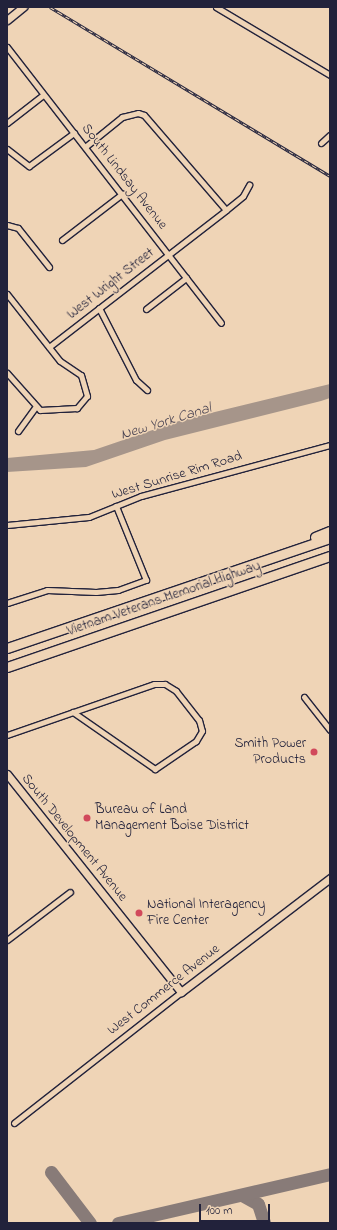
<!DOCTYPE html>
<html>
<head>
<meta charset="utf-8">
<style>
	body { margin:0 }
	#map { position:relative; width:337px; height:1230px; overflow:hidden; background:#efd4b6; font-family:"Indie Flower",sans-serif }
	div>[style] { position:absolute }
	.water>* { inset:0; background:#a6958a }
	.taxiway>* { height:13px; margin:-6.5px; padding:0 6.5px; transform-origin:6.5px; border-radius:6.5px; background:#887b78 }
	.roads { filter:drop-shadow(1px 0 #22223b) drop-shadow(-1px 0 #22223b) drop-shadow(0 1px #22223b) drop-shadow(0 -1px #22223b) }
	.street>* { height:5px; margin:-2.5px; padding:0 2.5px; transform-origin:2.5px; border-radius:2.5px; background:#efd4b6 }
	.secondary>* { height:7px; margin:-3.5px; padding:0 3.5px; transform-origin:3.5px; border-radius:3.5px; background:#efd4b6 }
	.highway>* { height:9px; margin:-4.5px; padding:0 4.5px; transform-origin:4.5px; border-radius:4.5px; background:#efd4b6 }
	.rail>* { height:3px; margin-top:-1.5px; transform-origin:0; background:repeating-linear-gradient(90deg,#efd4b6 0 4.5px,#22223b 0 9px); box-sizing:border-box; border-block:1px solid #22223b }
	.dots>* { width:11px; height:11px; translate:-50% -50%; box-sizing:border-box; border:2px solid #efd4b6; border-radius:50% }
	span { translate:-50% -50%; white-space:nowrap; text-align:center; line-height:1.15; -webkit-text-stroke:3px #efd4b6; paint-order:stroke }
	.street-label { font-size:14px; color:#22223b }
	.poi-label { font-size:14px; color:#22223b }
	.right { translate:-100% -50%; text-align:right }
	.left { translate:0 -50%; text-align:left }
	.water-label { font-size:15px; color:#4a4453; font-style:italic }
	.frame { position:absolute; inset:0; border:8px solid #22223b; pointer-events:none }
	.scale { position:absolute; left:199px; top:1204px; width:71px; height:18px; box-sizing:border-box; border:2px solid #22223b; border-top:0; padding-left:5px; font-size:12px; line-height:14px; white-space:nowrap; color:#22223b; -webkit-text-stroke:3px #efd4b6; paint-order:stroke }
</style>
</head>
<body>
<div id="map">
	<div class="water">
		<div style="clip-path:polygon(330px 384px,330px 398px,321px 401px,165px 440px,86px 467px,7px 472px,7px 458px,94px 450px,182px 420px)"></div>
	</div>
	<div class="taxiway">
		<div style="left:51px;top:1172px;width:64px;rotate:52.6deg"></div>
		<div style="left:242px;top:1195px;width:18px;rotate:29deg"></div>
		<div style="left:258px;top:1204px;width:20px;rotate:72deg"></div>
		<div style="left:118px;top:1223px;width:218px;rotate:-13deg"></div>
	</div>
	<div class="roads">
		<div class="street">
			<div style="left:216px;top:7px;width:133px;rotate:30.8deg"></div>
			<div style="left:7px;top:47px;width:349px;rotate:52.2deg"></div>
			<div style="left:7px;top:123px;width:46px;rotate:-37.9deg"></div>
			<div style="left:321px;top:143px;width:12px;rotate:-42deg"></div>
			<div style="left:85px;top:147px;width:48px;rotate:-39deg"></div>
			<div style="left:122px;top:117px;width:16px;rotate:-14deg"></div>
			<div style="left:138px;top:113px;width:6px;rotate:18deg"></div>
			<div style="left:144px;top:115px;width:125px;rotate:49.2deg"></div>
			<div style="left:7px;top:149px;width:28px;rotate:38deg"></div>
			<div style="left:29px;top:166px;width:56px;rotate:-36.3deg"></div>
			<div style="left:7px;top:225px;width:11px;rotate:15deg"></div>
			<div style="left:18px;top:228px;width:50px;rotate:51.5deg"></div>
			<div style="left:62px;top:240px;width:76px;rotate:-37.5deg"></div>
			<div style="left:7px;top:294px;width:85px;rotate:51.7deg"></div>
			<div style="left:60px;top:361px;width:25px;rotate:34deg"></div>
			<div style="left:81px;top:375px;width:22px;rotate:74deg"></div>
			<div style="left:87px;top:396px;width:16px;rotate:130deg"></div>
			<div style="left:77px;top:408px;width:37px;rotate:177deg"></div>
			<div style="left:40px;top:410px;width:50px;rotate:-131.7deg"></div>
			<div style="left:99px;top:308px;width:81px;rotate:62.8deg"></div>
			<div style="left:136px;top:380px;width:15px;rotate:42deg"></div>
			<div style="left:146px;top:309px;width:51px;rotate:-37.8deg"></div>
			<div style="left:49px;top:347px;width:224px;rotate:-37.7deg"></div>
			<div style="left:226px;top:210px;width:22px;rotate:-39deg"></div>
			<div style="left:243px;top:196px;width:13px;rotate:-61deg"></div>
			<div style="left:18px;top:431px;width:29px;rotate:-54deg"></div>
			<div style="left:7px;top:525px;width:82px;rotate:-5.6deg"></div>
			<div style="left:89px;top:517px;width:56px;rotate:-22deg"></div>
			<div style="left:141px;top:496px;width:196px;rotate:-15.1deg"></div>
			<div style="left:7px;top:603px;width:42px;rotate:-18deg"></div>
			<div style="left:47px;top:590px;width:49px;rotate:2.3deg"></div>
			<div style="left:96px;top:592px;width:22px;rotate:-5deg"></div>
			<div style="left:118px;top:590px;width:30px;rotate:-20deg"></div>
			<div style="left:146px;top:580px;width:80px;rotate:-112.1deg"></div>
			<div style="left:304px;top:697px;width:42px;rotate:51.8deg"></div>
			<div style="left:7px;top:735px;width:156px;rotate:-19.1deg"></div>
			<div style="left:154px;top:684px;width:11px"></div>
			<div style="left:165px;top:684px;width:13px;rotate:32deg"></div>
			<div style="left:176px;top:691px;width:37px;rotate:52deg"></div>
			<div style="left:199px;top:720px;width:11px;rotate:75deg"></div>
			<div style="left:202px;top:731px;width:12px;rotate:121deg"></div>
			<div style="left:196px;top:741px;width:50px;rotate:145.7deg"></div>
			<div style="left:155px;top:769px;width:100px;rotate:-145.2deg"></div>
			<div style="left:7px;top:940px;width:79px;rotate:-37.3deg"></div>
			<div style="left:14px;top:1123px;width:212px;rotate:-38.1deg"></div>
		</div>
		<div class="secondary">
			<div style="left:7px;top:20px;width:21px;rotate:-39deg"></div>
			<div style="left:7px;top:774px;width:279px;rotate:51.4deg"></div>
			<div style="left:181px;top:992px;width:188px;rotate:-37.4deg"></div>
		</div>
		<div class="highway">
			<div style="left:315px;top:537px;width:16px;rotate:-22deg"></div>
			<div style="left:7px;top:648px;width:341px;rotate:-18.8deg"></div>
			<div style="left:7px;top:667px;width:342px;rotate:-19deg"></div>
		</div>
	</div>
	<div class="rail">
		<div style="left:50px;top:7px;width:327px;rotate:31.1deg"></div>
	</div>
	<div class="dots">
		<div style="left:314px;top:752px;background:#d1495b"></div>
		<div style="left:87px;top:818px;background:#d1495b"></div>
		<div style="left:139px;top:913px;background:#d1495b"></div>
	</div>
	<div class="street-label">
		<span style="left:124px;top:177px;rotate:52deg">South Lindsay Avenue</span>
		<span style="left:111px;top:284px;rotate:-38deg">West Wright Street</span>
		<span style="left:177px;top:476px;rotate:-17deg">West Sunrise Rim Road</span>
		<span style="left:164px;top:599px;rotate:-19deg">Vietnam Veterans Memorial Highway</span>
		<span style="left:74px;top:838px;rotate:51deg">South Development Avenue</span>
		<span style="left:164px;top:990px;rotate:-38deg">West Commerce Avenue</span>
	</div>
	<div class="poi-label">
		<span class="right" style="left:306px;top:752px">Smith Power<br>Products</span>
		<span class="left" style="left:95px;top:818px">Bureau of Land<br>Management Boise District</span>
		<span class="left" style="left:147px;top:913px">National Interagency<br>Fire Center</span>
	</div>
	<div class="water-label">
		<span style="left:166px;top:422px;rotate:-17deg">New York Canal</span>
	</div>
	<div class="frame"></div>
	<div class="scale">100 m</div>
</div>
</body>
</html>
